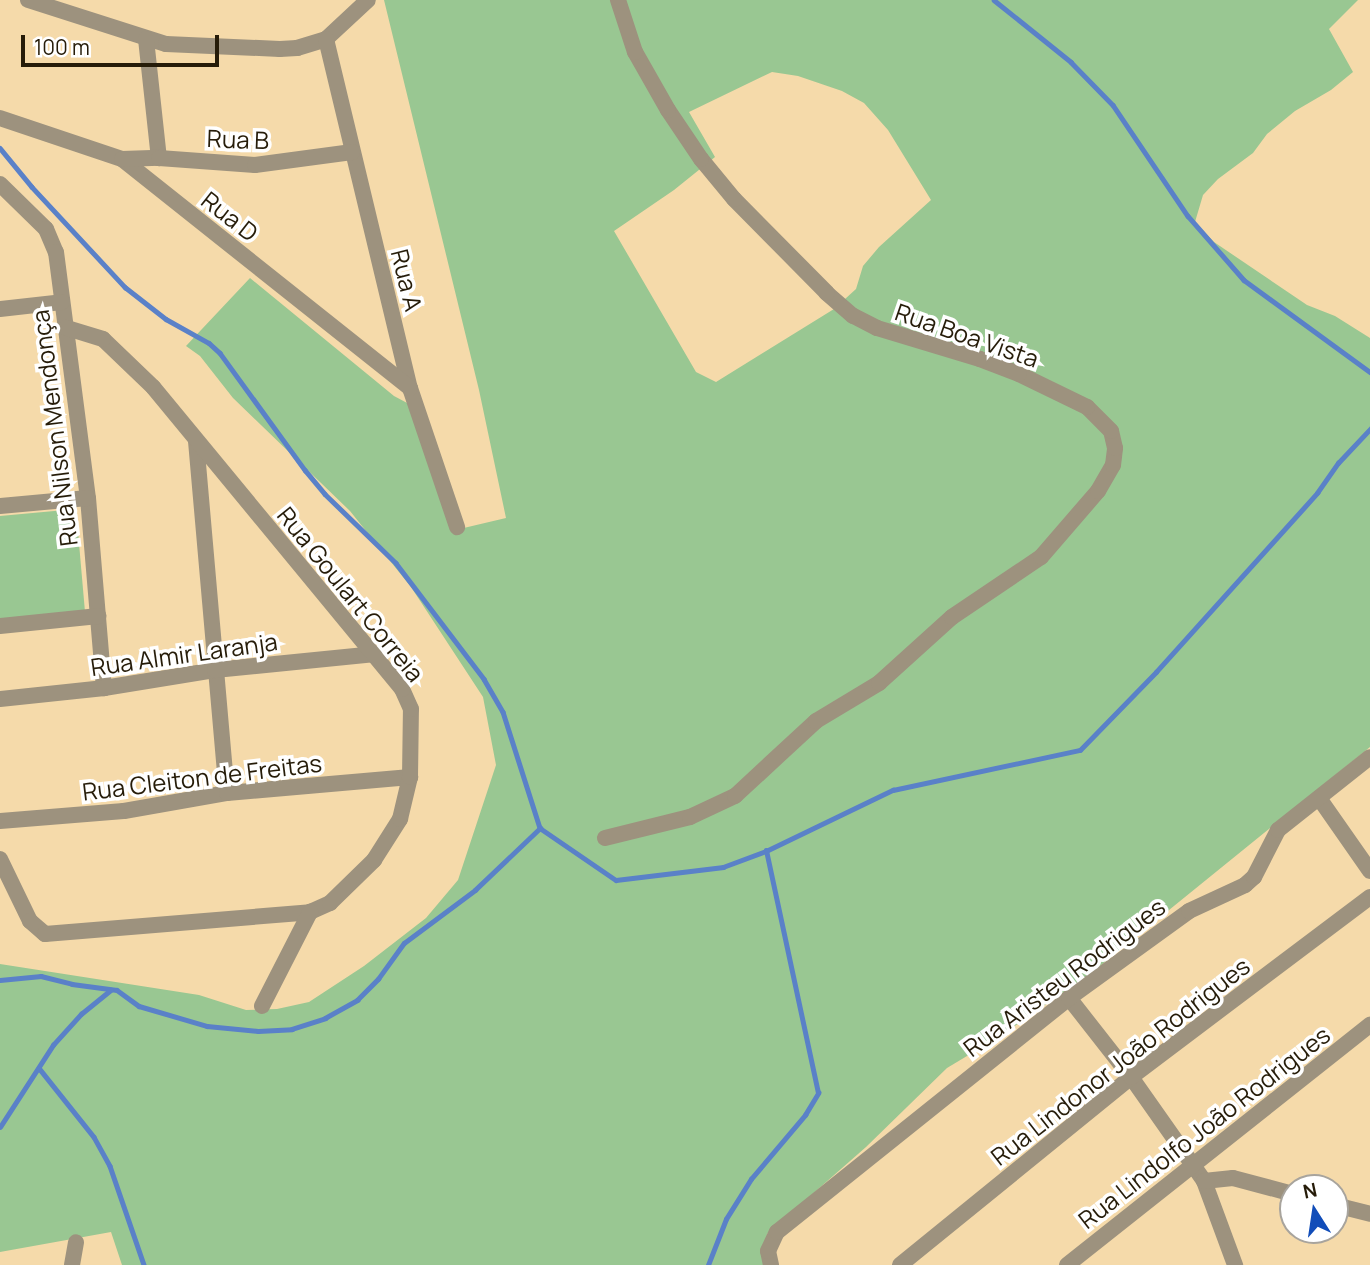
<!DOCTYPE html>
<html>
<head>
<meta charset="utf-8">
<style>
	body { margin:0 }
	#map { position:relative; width:1370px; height:1265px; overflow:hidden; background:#f5daaa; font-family:Manrope,sans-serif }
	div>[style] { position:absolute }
	.green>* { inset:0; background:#99c792 }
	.stream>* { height:4.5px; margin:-2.25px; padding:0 2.25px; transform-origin:2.25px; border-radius:2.25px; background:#5a81c8 }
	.minor>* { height:16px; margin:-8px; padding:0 8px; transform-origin:8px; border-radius:8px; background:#9d927e }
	span { translate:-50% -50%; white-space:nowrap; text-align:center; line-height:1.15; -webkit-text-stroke:7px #fff; paint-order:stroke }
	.street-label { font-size:24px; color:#261c09 }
	.north { position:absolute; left:1279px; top:1174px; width:70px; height:70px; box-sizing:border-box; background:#fff; border:2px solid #a8a49d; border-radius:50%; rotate:348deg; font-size:19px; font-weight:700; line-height:28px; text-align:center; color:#261c09 }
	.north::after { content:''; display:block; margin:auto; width:24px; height:32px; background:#114db9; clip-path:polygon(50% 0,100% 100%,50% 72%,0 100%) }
	.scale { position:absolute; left:21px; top:35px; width:198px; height:32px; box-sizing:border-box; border:4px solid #261c09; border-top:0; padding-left:9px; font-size:21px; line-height:24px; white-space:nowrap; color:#261c09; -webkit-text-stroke:5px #fff; paint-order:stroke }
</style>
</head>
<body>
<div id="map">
	<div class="green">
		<div style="clip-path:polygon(evenodd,384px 0,1358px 0,1329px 29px,1353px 72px,1331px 90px,1295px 111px,1267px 134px,1253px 153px,1218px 179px,1203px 195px,1195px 222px,1214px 242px,1307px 305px,1335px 316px,1370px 338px,1370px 747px,1095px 970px,1002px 1035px,947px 1068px,866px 1147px,767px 1234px,766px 1265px,122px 1265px,111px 1232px,0 1252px,0 964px,199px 995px,246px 1010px,277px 1009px,309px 1002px,364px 966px,426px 918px,458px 880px,496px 765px,483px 697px,411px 587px,350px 511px,233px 398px,200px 356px,186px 346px,250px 278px,394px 396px,409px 404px,451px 531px,506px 518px,479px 390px,384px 0,772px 72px,798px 76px,842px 91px,864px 103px,888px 130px,931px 200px,879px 247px,863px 266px,856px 289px,834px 309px,716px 382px,696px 372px,614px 231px,674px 190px,715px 157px,689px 112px,772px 72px)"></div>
		<div style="clip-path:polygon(76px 509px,85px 612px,0 620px,0 516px)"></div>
	</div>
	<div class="stream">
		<div style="left:994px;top:0;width:99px;rotate:38.8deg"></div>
		<div style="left:1071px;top:62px;width:60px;rotate:45.7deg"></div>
		<div style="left:1113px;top:105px;width:134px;rotate:56deg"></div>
		<div style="left:1188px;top:216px;width:85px;rotate:48.8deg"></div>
		<div style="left:1244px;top:280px;width:156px;rotate:36.1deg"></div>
		<div style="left:0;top:148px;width:50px;rotate:50.6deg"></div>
		<div style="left:32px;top:187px;width:137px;rotate:47.1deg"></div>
		<div style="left:125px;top:287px;width:52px;rotate:38deg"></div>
		<div style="left:166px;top:319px;width:49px;rotate:29.2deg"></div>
		<div style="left:209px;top:343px;width:15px;rotate:42deg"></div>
		<div style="left:220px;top:353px;width:145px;rotate:54deg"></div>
		<div style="left:305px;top:470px;width:31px;rotate:50deg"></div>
		<div style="left:325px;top:494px;width:99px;rotate:44.2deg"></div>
		<div style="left:396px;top:563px;width:146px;rotate:52.8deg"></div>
		<div style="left:484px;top:679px;width:38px;rotate:60deg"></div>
		<div style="left:503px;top:712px;width:122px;rotate:72.3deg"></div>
		<div style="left:540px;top:828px;width:92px;rotate:34.4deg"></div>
		<div style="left:616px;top:880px;width:108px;rotate:-6.9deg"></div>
		<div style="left:723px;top:867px;width:46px;rotate:-20.4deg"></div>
		<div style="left:766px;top:851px;width:141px;rotate:-25.7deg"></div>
		<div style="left:893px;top:790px;width:191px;rotate:-12.1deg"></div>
		<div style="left:1080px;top:750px;width:109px;rotate:-45.7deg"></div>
		<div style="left:1156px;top:672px;width:241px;rotate:-48deg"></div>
		<div style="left:1317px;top:493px;width:37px;rotate:-55deg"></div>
		<div style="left:1338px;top:463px;width:47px;rotate:-46.7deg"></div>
		<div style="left:0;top:980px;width:41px;rotate:-5.6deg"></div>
		<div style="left:41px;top:976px;width:32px;rotate:14deg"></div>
		<div style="left:72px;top:984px;width:45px;rotate:7.6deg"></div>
		<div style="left:117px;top:990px;width:27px;rotate:36deg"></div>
		<div style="left:139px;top:1006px;width:71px;rotate:16.4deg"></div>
		<div style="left:207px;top:1026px;width:51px;rotate:5.6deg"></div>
		<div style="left:258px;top:1031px;width:34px;rotate:-3deg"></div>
		<div style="left:292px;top:1029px;width:35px;rotate:-18deg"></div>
		<div style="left:325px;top:1018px;width:37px;rotate:-29deg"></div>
		<div style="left:357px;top:1000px;width:30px;rotate:-45deg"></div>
		<div style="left:378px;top:979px;width:44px;rotate:-54.2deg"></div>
		<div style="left:404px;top:943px;width:89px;rotate:-36.7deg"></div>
		<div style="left:475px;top:890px;width:90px;rotate:-43.6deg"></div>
		<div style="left:39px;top:1068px;width:88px;rotate:51.4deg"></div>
		<div style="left:94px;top:1137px;width:33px;rotate:61deg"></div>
		<div style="left:110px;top:1166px;width:105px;rotate:71deg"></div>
		<div style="left:0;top:1127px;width:98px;rotate:-57.1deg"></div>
		<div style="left:53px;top:1045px;width:42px;rotate:-47.9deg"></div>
		<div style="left:81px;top:1014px;width:38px;rotate:-39deg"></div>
		<div style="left:708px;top:1265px;width:49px;rotate:-68.6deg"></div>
		<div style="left:726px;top:1219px;width:47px;rotate:-58deg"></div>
		<div style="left:751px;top:1179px;width:84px;rotate:-49.8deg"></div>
		<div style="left:805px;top:1115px;width:26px;rotate:-59deg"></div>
		<div style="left:818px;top:1093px;width:248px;rotate:-102.1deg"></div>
	</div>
	<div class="minor">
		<div style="left:28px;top:0;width:145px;rotate:17.7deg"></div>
		<div style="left:166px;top:44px;width:114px;rotate:2.5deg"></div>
		<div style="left:280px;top:49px;width:17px;rotate:-3deg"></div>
		<div style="left:297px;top:48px;width:30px;rotate:-17deg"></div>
		<div style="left:326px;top:39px;width:57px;rotate:-42.9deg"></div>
		<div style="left:146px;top:39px;width:120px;rotate:83.8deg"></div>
		<div style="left:326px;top:39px;width:359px;rotate:76.5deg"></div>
		<div style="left:410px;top:388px;width:147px;rotate:71.3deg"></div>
		<div style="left:0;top:118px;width:129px;rotate:18.6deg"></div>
		<div style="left:122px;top:159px;width:368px;rotate:38.5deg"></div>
		<div style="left:122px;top:159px;width:37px;rotate:-2deg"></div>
		<div style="left:159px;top:158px;width:96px;rotate:4.2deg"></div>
		<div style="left:255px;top:165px;width:98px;rotate:-7.6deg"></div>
		<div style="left:0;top:184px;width:64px;rotate:44.4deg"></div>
		<div style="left:46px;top:229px;width:25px;rotate:67deg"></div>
		<div style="left:56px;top:252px;width:248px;rotate:82.6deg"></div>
		<div style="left:88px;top:498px;width:191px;rotate:85.2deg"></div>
		<div style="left:0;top:309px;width:62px;rotate:-6.4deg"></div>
		<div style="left:196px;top:441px;width:353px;rotate:85deg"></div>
		<div style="left:0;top:506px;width:88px;rotate:-5.2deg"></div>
		<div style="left:0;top:626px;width:99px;rotate:-5.8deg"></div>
		<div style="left:0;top:699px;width:105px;rotate:-6deg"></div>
		<div style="left:104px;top:688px;width:112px;rotate:-9.2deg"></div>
		<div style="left:215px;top:670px;width:161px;rotate:-5.7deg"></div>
		<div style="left:1319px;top:798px;width:89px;rotate:55.1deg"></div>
		<div style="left:0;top:821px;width:124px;rotate:-4.6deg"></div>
		<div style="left:124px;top:811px;width:105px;rotate:-9.9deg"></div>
		<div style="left:227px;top:793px;width:184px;rotate:-5deg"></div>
		<div style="left:605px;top:838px;width:88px;rotate:-13.9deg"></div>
		<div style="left:690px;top:817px;width:50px;rotate:-25deg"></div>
		<div style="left:735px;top:796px;width:110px;rotate:-42.8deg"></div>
		<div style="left:816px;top:721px;width:74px;rotate:-31.1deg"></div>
		<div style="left:879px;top:683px;width:98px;rotate:-42.1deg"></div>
		<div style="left:952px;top:617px;width:107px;rotate:-34deg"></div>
		<div style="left:1041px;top:557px;width:87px;rotate:-49.2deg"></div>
		<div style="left:1098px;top:491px;width:30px;rotate:-60deg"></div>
		<div style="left:1113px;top:465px;width:17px;rotate:-83deg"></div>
		<div style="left:1115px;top:448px;width:17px;rotate:-103deg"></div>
		<div style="left:1111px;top:431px;width:34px;rotate:-135deg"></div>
		<div style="left:1087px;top:407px;width:76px;rotate:-154.1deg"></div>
		<div style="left:1019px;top:374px;width:42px;rotate:-159deg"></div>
		<div style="left:980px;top:359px;width:108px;rotate:-163.2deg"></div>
		<div style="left:877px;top:328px;width:27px;rotate:-153deg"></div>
		<div style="left:853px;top:316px;width:35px;rotate:-139deg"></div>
		<div style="left:827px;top:293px;width:132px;rotate:-134.7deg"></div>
		<div style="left:734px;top:199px;width:52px;rotate:-129.5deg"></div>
		<div style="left:701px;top:159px;width:59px;rotate:-124deg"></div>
		<div style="left:668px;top:110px;width:67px;rotate:-119.6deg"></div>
		<div style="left:635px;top:52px;width:55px;rotate:-108.1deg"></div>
		<div style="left:0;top:859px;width:69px;rotate:64.2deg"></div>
		<div style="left:30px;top:921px;width:20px;rotate:41deg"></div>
		<div style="left:45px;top:934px;width:266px;rotate:-4.7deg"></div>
		<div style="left:310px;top:912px;width:22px;rotate:-24deg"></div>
		<div style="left:330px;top:903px;width:62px;rotate:-44.3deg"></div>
		<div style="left:374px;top:860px;width:49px;rotate:-57.6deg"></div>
		<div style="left:400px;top:819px;width:43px;rotate:-76.6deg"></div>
		<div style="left:410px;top:777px;width:68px;rotate:-89.2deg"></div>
		<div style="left:411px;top:709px;width:22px;rotate:-114deg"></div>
		<div style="left:402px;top:689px;width:391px;rotate:-129.5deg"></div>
		<div style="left:153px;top:387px;width:69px;rotate:-136.2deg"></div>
		<div style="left:103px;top:339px;width:38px;rotate:-163deg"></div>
		<div style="left:1069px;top:998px;width:100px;rotate:51.9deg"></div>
		<div style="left:1131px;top:1077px;width:127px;rotate:54.9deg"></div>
		<div style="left:1204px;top:1181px;width:90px;rotate:69.7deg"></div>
		<div style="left:262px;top:1006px;width:106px;rotate:-62.9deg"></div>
		<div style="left:1204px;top:1181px;width:29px;rotate:-6deg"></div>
		<div style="left:1233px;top:1178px;width:62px;rotate:14.9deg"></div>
		<div style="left:1335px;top:1205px;width:36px;rotate:14deg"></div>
		<div style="left:72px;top:1265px;width:23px;rotate:-80deg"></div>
		<div style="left:771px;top:1265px;width:14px;rotate:-102deg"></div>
		<div style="left:768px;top:1251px;width:21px;rotate:-65deg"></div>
		<div style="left:777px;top:1232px;width:374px;rotate:-38.7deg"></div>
		<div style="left:1069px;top:998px;width:148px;rotate:-35.9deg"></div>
		<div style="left:1189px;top:911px;width:62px;rotate:-24.9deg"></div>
		<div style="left:1245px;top:885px;width:12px;rotate:-42deg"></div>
		<div style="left:1254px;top:877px;width:53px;rotate:-62.9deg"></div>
		<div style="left:1278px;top:830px;width:117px;rotate:-38.4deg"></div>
		<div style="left:900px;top:1265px;width:298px;rotate:-39.1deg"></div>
		<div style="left:1131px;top:1077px;width:299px;rotate:-37deg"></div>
		<div style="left:1067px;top:1265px;width:387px;rotate:-38.4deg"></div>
	</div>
	<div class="street-label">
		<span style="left:238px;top:139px;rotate:2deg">Rua B</span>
		<span style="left:230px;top:216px;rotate:38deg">Rua D</span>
		<span style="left:407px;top:280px;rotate:76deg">Rua A</span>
		<span style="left:967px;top:335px;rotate:19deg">Rua Boa Vista</span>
		<span style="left:54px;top:428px;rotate:-97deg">Rua Nilson Mendonça</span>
		<span style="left:351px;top:594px;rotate:51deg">Rua Goulart Correia</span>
		<span style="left:184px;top:654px;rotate:-8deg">Rua Almir Laranja</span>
		<span style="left:202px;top:777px;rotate:-7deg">Rua Cleiton de Freitas</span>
		<span style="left:1064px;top:977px;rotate:-37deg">Rua Aristeu Rodrigues</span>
		<span style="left:1120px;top:1061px;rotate:-38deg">Rua Lindonor João Rodrigues</span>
		<span style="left:1204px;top:1127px;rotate:-38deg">Rua Lindolfo João Rodrigues</span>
	</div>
	<div class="north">N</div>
	<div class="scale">100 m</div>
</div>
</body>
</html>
